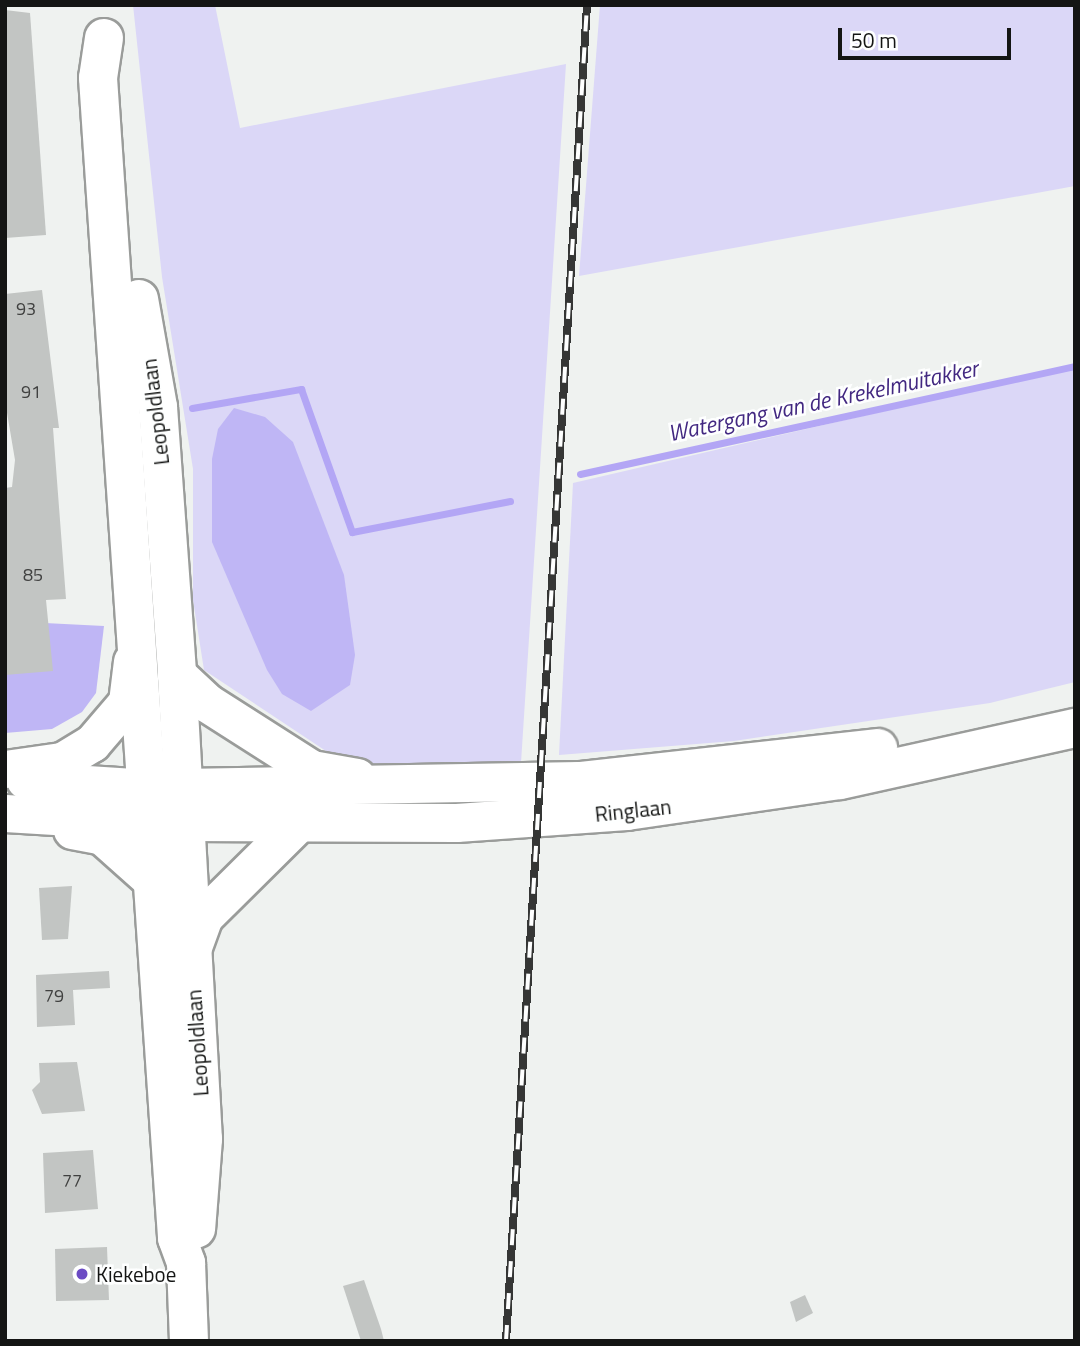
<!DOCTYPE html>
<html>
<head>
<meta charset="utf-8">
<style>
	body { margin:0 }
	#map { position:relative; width:1080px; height:1346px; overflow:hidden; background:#eff2f0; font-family:"Titillium Web",sans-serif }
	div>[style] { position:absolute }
	.green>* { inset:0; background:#dbd7f7 }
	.forest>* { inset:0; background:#bfb6f5 }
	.stream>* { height:7px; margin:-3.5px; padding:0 3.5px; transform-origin:3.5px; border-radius:3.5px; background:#b3a6f5 }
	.building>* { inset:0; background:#c2c5c3 }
	.roads { filter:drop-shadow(2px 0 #9a9c9a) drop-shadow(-2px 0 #9a9c9a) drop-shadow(0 2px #9a9c9a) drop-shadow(0 -2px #9a9c9a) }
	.secondary>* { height:37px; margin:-18.5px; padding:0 18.5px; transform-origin:18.5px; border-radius:18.5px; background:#fff }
	.primary>* { height:38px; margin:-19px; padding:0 19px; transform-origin:19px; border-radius:19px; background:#fff }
	.trunk>* { height:38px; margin:-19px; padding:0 19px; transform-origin:19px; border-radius:19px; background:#fff }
	.rail>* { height:8px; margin-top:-4px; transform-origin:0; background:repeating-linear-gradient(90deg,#feffff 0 16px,#353635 0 32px); box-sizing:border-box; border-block:2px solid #353635 }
	.dots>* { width:19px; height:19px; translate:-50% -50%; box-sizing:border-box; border:4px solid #feffff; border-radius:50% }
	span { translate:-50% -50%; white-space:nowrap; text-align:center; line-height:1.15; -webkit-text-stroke:5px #feffff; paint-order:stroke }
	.number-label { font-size:18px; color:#404140 }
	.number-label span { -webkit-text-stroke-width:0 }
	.street-label { font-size:21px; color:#141514 }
	.poi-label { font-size:21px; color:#141514 }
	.left { translate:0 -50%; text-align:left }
	.water-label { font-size:23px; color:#422881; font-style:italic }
	.frame { position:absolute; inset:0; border:7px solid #141514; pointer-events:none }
	.scale { position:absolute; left:838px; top:28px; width:173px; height:32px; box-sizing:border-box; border:4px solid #141514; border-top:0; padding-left:9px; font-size:21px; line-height:24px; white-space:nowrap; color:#141514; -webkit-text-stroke:5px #feffff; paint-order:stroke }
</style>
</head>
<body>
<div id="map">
	<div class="green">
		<div style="clip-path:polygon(133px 5px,215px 5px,240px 128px,566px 64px,521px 763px,350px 767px,204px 670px,193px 600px,193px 469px,162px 277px)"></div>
		<div style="clip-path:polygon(600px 5px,1075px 5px,1075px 186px,579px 276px)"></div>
		<div style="clip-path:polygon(1075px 367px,1075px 682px,990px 703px,734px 741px,559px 755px,573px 483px)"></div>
	</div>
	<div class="forest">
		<div style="clip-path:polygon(234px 408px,265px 417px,293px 442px,344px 575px,355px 655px,350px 685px,311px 711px,282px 694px,267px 670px,212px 542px,212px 459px,218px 429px)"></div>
		<div style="clip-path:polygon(5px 621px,104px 626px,96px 693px,82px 712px,52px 729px,5px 733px)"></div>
	</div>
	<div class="stream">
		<div style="left:192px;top:408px;width:111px;rotate:-9.9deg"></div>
		<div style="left:301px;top:389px;width:152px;rotate:70.4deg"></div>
		<div style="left:352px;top:532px;width:161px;rotate:-11.1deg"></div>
		<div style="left:580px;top:474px;width:507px;rotate:-12.31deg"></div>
	</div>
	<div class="building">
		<div style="clip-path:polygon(5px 10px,30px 13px,46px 235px,5px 238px)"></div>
		<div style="clip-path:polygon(42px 290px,59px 428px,53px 428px,66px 599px,46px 600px,53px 671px,5px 675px,5px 488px,12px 487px,15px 460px,5px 401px,5px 294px)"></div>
		<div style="clip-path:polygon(72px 886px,68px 939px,42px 940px,39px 888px)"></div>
		<div style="clip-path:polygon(109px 971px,110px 988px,73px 990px,75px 1025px,37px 1027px,36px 975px)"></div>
		<div style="clip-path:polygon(77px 1062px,85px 1111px,42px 1114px,32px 1090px,40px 1082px,39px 1063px)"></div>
		<div style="clip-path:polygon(93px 1150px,98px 1209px,45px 1213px,43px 1153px)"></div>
		<div style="clip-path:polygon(107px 1247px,109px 1300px,56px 1301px,55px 1249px)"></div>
		<div style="clip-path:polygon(364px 1280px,381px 1329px,384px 1341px,361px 1341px,343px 1286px)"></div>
		<div style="clip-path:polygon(805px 1295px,813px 1313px,796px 1322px,790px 1302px)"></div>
	</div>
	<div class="roads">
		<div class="secondary">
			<div style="left:5px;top:769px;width:58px;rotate:-8deg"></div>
			<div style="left:62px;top:761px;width:35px;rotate:-31deg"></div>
			<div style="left:92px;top:743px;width:54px;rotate:-49.5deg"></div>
			<div style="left:127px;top:702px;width:41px;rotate:-83deg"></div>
			<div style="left:25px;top:780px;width:124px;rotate:3.7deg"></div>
			<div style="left:5px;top:813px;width:148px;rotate:3.5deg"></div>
			<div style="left:72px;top:830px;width:31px;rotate:11deg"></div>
			<div style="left:102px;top:836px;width:74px;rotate:41.7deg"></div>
		</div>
		<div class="primary">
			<div style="left:104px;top:38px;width:40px;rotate:98.5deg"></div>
			<div style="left:98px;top:78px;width:1163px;rotate:86.1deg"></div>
			<div style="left:177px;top:1238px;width:27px;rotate:70deg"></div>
			<div style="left:186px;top:1263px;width:78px;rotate:87.8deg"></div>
			<div style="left:139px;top:299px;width:110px;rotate:80deg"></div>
			<div style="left:158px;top:407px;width:269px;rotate:85.9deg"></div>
			<div style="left:177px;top:675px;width:465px;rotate:86.8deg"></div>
			<div style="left:203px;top:1139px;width:90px;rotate:94.4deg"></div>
			<div style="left:177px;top:675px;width:41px;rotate:43deg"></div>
			<div style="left:207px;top:703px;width:125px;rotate:32.5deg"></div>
			<div style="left:312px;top:770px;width:46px;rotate:10.1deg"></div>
			<div style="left:192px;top:950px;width:35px;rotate:-70deg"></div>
			<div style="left:204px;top:917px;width:131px;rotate:-44.7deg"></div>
		</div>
		<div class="trunk">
			<div style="left:182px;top:788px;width:398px;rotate:-1deg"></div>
			<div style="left:580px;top:781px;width:300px;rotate:-6.3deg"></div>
			<div style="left:183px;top:822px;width:274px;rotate:0.2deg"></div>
			<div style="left:457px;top:823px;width:170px;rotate:-4deg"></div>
			<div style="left:627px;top:811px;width:215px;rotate:-8.3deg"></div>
			<div style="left:840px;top:780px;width:241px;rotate:-12.5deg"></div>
		</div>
	</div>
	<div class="rail">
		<div style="left:506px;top:1341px;width:1338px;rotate:-86.53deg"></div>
	</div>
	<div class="dots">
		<div style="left:82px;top:1274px;background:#6b4bc4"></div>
	</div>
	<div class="number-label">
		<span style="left:26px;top:309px">93</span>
		<span style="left:31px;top:392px">91</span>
		<span style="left:33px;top:575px">85</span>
		<span style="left:54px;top:996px">79</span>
		<span style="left:72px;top:1181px">77</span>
	</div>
	<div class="street-label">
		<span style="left:155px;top:412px;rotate:-97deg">Leopoldlaan</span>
		<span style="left:633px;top:810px;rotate:-6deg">Ringlaan</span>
		<span style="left:197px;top:1043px;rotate:-94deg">Leopoldlaan</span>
	</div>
	<div class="poi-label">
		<span class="left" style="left:96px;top:1274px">Kiekeboe</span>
	</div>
	<div class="water-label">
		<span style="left:823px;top:401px;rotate:-12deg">Watergang van de Krekelmuitakker</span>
	</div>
	<div class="frame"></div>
	<div class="scale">50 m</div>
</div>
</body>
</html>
